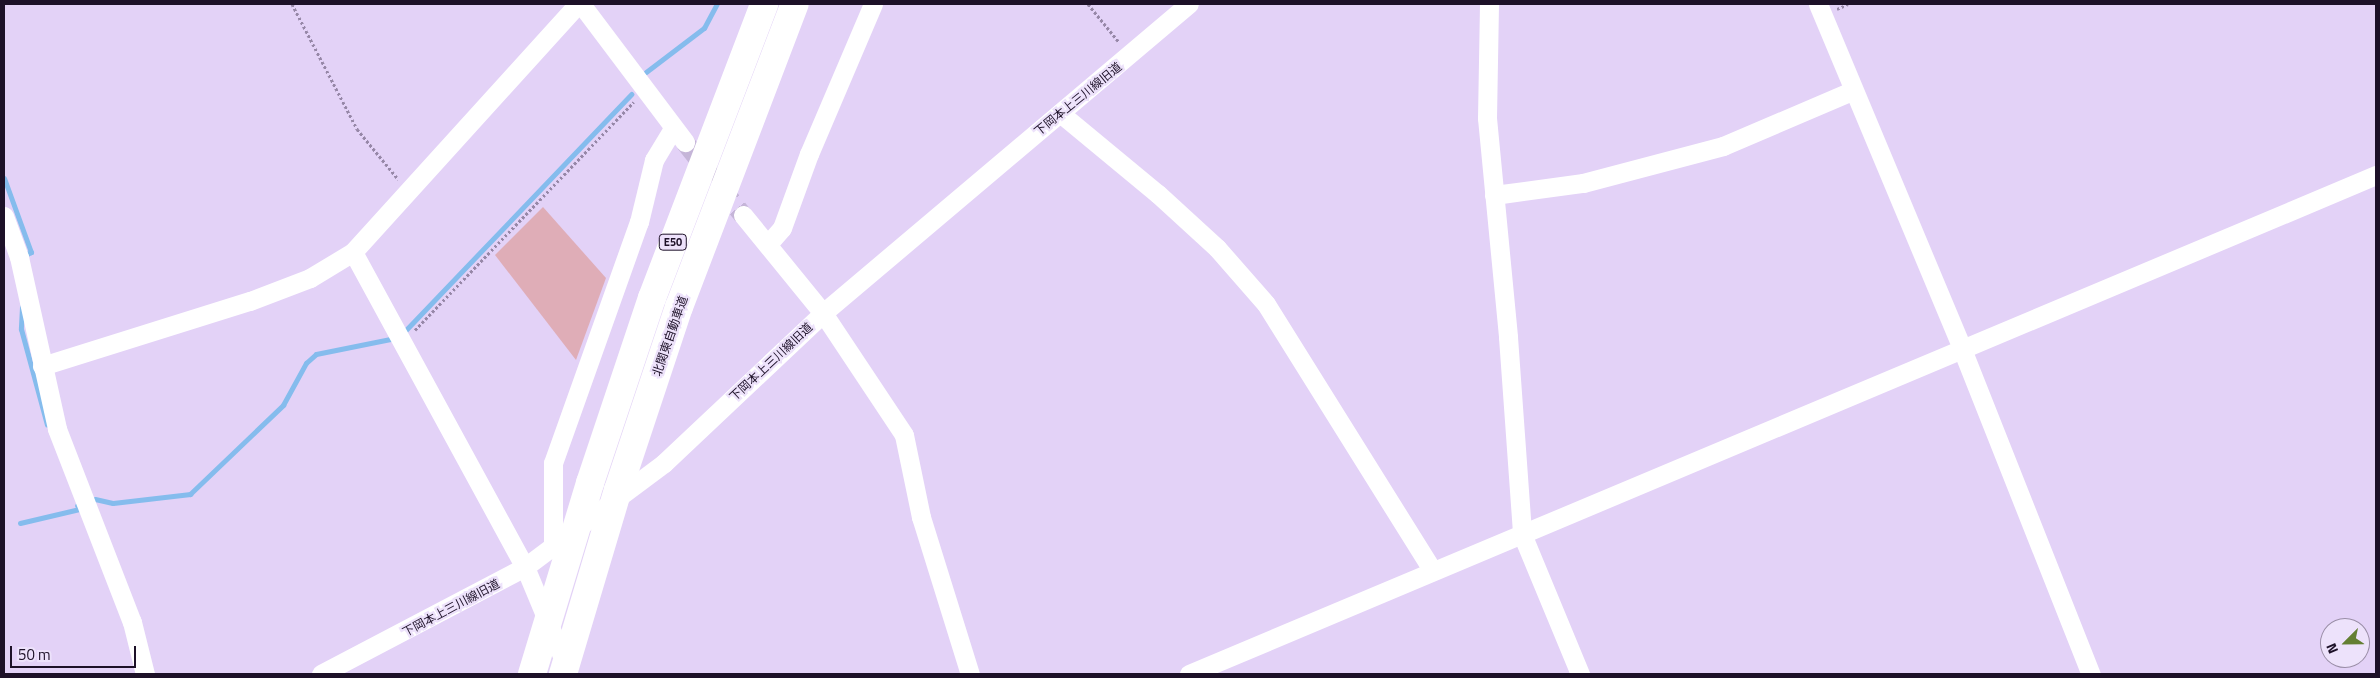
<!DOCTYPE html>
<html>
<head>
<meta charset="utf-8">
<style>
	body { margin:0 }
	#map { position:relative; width:2380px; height:678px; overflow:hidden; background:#e3d2f7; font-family:"Titillium Web","Noto Sans JP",sans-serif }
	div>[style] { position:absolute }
	.green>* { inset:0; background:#dfadb7 }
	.stream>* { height:5px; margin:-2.5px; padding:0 2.5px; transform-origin:2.5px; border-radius:2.5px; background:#85bced }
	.minor-tunnel>* { height:19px; margin-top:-9.5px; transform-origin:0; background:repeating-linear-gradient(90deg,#c5b5d8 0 19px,transparent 0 28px) }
	.path>* { height:3px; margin-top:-1.5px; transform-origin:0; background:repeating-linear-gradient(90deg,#9687a7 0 2.5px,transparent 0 5px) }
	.minor>* { height:19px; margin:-9.5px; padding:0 9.5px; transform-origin:9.5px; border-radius:9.5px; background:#fff }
	.motorway>* { height:28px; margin:-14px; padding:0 14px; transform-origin:14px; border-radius:14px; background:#fff }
	span { translate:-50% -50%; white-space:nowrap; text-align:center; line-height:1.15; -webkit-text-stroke:4.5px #ede2fb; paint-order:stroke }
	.shield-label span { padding:1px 4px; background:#ede2fb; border:1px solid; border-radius:4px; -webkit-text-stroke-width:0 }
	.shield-label { font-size:11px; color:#1d1128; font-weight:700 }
	.street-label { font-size:12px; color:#1d1128 }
	.frame { position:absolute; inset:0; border:5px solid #1d1128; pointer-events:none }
	.north { position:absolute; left:2320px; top:618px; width:50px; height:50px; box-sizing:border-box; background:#ede2fb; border:1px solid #9a8ea7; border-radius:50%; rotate:247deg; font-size:14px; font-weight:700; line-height:20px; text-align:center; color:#1d1128 }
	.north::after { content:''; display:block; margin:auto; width:18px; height:22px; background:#647f33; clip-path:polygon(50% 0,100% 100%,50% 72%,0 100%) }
	.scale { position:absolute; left:10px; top:646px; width:126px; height:22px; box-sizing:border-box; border:2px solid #1d1128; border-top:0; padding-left:6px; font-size:15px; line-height:18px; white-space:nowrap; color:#1d1128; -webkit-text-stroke:4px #ede2fb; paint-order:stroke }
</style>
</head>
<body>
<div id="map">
	<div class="green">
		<div style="clip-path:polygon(543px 207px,606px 278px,576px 360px,495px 255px)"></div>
	</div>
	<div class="stream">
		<div style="left:646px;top:72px;width:73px;rotate:-37.2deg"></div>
		<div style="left:704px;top:28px;width:27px;rotate:-62deg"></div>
		<div style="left:4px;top:178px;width:79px;rotate:70deg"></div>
		<div style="left:31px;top:252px;width:9px;rotate:153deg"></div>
		<div style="left:22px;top:307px;width:22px;rotate:93deg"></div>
		<div style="left:21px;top:329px;width:99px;rotate:74.8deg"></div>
		<div style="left:402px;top:334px;width:332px;rotate:-46.3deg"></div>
		<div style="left:95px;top:499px;width:18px;rotate:13deg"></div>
		<div style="left:113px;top:503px;width:78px;rotate:-6.7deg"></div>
		<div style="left:190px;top:494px;width:129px;rotate:-43.7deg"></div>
		<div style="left:283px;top:405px;width:48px;rotate:-61.3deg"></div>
		<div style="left:306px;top:363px;width:13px;rotate:-42deg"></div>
		<div style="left:316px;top:354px;width:81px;rotate:-11.4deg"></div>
		<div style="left:20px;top:523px;width:61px;rotate:-13.3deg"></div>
		<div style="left:79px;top:509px;width:4px;rotate:-117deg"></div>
	</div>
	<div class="minor-tunnel">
		<div style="left:685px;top:142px;width:93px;rotate:51.5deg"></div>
	</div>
	<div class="path">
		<div style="left:292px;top:4px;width:141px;rotate:62.5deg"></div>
		<div style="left:357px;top:129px;width:65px;rotate:50.6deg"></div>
		<div style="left:1088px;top:4px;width:49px;rotate:50.8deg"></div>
		<div style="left:1837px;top:9px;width:12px;rotate:-24deg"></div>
		<div style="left:415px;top:330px;width:316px;rotate:-46.2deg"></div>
	</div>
	<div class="minor">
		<div style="left:581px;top:4px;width:173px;rotate:53deg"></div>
		<div style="left:1489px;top:4px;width:114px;rotate:91deg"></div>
		<div style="left:1487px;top:118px;width:220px;rotate:84.5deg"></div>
		<div style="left:1508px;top:337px;width:197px;rotate:85.9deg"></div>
		<div style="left:1522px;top:534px;width:152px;rotate:67.5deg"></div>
		<div style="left:1818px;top:4px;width:374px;rotate:67.3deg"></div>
		<div style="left:1962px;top:349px;width:350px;rotate:68.4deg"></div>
		<div style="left:1060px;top:113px;width:127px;rotate:39.6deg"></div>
		<div style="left:1158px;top:194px;width:80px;rotate:42.5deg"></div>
		<div style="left:1217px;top:248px;width:74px;rotate:48.8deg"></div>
		<div style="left:1266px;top:304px;width:314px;rotate:58deg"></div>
		<div style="left:1494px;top:195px;width:90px;rotate:-7.7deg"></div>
		<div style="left:1583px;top:183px;width:145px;rotate:-14.8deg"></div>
		<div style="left:1723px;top:146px;width:140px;rotate:-23.1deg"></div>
		<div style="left:743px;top:215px;width:127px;rotate:50.8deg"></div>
		<div style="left:823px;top:313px;width:146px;rotate:56.4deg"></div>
		<div style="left:904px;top:435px;width:84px;rotate:78.3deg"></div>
		<div style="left:921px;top:517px;width:164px;rotate:72.7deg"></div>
		<div style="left:4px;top:216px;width:44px;rotate:69.9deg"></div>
		<div style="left:19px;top:257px;width:176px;rotate:77.5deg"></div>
		<div style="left:57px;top:429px;width:207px;rotate:68.8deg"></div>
		<div style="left:132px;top:622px;width:54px;rotate:76deg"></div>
		<div style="left:768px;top:244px;width:21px;rotate:-49deg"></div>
		<div style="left:782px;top:228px;width:79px;rotate:-70deg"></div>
		<div style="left:809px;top:154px;width:163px;rotate:-66.9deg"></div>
		<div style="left:353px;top:252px;width:359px;rotate:61.4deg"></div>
		<div style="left:525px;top:567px;width:109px;rotate:67.4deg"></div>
		<div style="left:42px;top:366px;width:218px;rotate:-17.4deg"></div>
		<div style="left:250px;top:301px;width:64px;rotate:-21deg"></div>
		<div style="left:310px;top:278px;width:50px;rotate:-31.2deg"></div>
		<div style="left:353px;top:252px;width:335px;rotate:-47.8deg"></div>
		<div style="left:553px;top:549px;width:86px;rotate:-90deg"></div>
		<div style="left:553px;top:463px;width:256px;rotate:-70.4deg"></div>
		<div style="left:639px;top:222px;width:64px;rotate:-76.4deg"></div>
		<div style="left:654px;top:160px;width:37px;rotate:-59deg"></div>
		<div style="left:321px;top:674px;width:230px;rotate:-27.7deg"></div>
		<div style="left:525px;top:567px;width:174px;rotate:-36.8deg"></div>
		<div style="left:664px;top:463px;width:219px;rotate:-43.3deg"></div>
		<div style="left:823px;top:313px;width:479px;rotate:-40.2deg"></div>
		<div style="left:1189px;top:674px;width:1288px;rotate:-22.8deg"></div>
	</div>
	<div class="motorway">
		<div style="left:532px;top:674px;width:200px;rotate:-73.1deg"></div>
		<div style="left:590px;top:483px;width:195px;rotate:-71.5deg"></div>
		<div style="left:652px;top:298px;width:315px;rotate:-69.1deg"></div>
		<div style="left:563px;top:674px;width:192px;rotate:-73.4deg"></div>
		<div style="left:618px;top:490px;width:193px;rotate:-71.6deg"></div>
		<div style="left:679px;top:307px;width:324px;rotate:-69.1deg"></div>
	</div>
	<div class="shield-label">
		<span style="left:673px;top:242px">E50</span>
	</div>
	<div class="street-label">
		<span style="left:1078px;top:99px;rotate:-39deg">下岡本上三川線旧道</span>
		<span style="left:670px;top:336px;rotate:-71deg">北関東自動車道</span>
		<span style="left:771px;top:362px;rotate:-43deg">下岡本上三川線旧道</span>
		<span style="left:451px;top:608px;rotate:-28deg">下岡本上三川線旧道</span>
	</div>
	<div class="frame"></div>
	<div class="north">N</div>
	<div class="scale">50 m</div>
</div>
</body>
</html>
